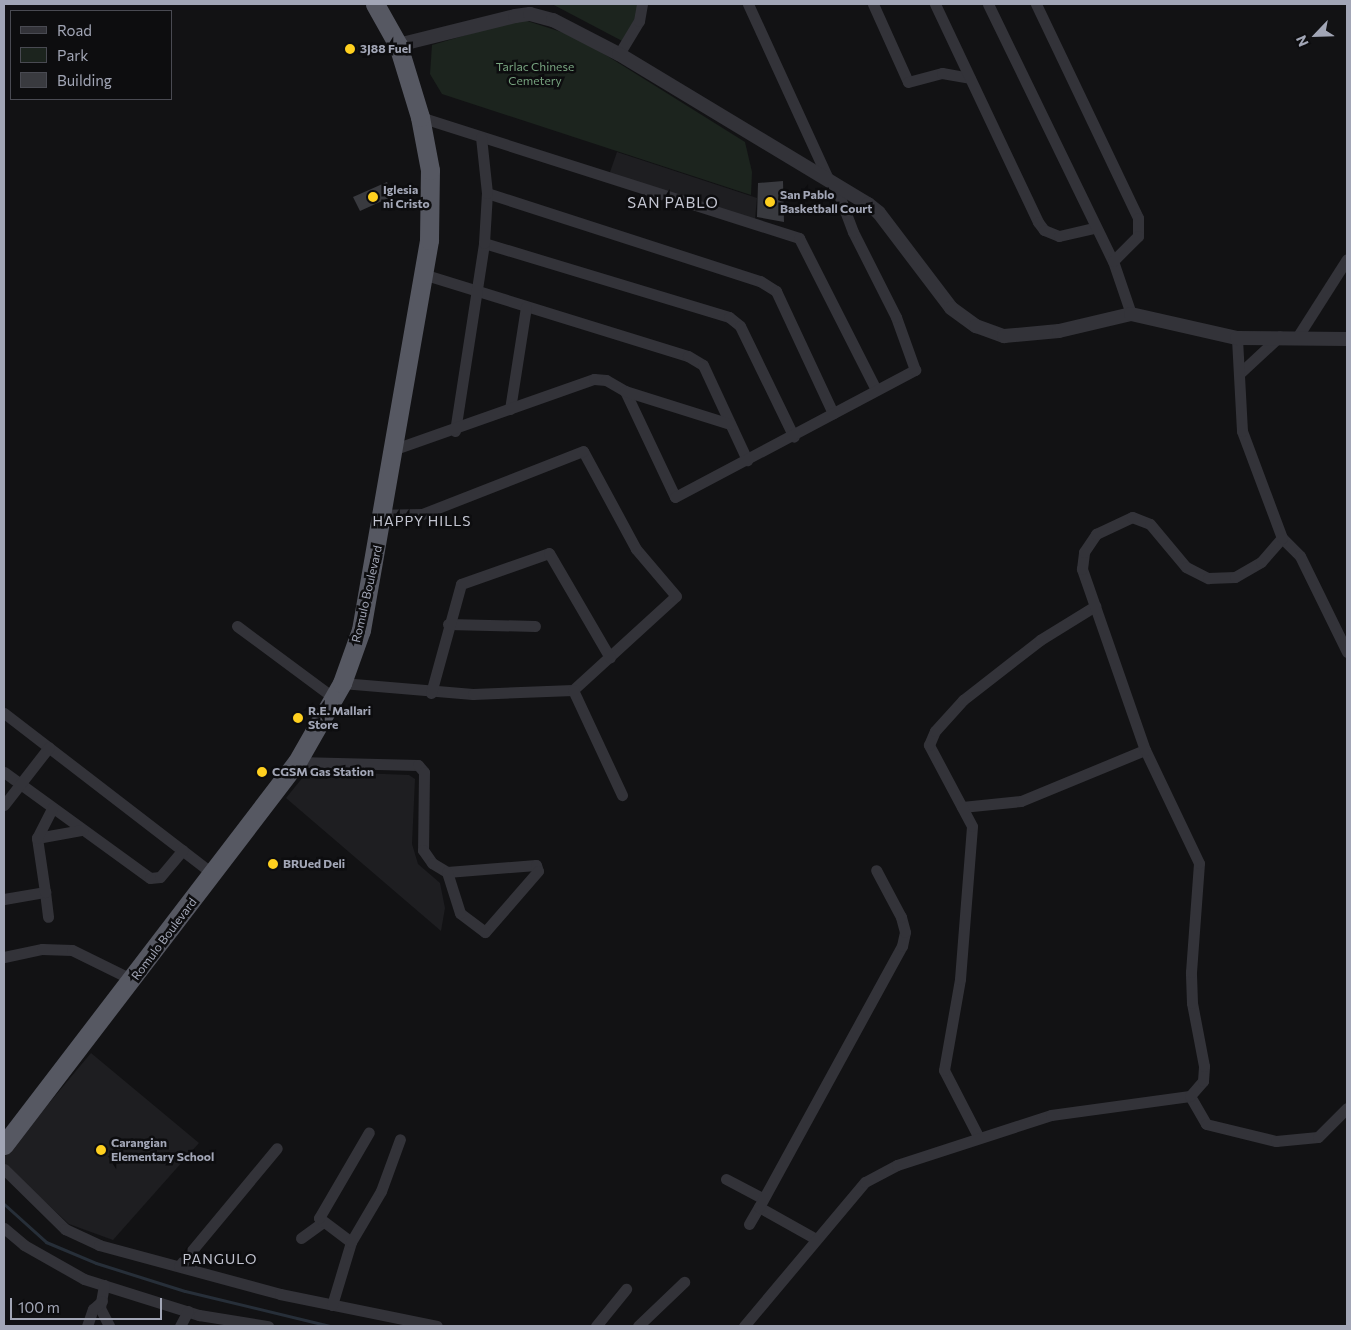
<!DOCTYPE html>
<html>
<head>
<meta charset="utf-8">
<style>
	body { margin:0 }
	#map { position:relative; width:1351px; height:1330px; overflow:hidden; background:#121214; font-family:Commissioner,sans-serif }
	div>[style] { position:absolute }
	.built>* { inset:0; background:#1e1e21 }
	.green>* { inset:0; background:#1c241e }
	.stream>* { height:3px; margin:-1.5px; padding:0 1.5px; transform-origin:1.5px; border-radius:1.5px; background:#272f39 }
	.building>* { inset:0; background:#393a3f }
	.minor>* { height:11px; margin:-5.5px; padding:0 5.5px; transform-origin:5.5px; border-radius:5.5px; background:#333339 }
	.tertiary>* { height:14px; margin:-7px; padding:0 7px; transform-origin:7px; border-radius:7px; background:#333339 }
	.trunk>* { height:19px; margin:-9.5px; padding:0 9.5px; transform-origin:9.5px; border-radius:9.5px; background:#565862 }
	.dots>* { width:14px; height:14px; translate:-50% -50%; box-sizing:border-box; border:2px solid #0d0d0f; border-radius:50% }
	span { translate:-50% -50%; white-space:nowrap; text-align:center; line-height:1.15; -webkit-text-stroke:5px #0d0d0f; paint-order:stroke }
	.poi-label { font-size:12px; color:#a2a6b6; font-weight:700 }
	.left { translate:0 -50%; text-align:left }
	.park-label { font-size:12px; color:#77a37f }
	.street-label { font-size:12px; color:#a2a6b6 }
	.neighbourhood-label { font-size:14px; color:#c3c5d1; letter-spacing:1px }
	.quarter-label { font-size:15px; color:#c3c5d1; letter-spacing:1px }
	.frame { position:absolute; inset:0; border:5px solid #a2a6b6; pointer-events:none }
	.legend { position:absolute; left:10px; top:10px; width:162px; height:90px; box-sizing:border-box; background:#0d0d0f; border:1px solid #494a52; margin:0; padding:6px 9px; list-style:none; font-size:15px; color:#a2a6b6 }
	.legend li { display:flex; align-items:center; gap:10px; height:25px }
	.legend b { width:25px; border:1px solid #494a52 }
	.north { position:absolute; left:1291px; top:10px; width:50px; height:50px; -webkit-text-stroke:4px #0d0d0f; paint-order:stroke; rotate:246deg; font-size:14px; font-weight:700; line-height:20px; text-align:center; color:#a2a6b6 }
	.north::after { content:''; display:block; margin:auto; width:18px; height:22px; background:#a2a6b6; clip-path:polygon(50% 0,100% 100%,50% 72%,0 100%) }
	.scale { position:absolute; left:10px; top:1298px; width:152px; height:22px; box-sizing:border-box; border:2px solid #a2a6b6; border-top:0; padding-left:6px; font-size:15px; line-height:18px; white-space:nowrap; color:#a2a6b6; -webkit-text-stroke:4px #0d0d0f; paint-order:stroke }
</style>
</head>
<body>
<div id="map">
	<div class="built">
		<div style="clip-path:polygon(617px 152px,757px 198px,755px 219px,609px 175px)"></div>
		<div style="clip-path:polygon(308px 771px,409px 775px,415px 779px,412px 844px,418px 864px,440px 883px,445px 908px,441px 931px,286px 798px)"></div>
		<div style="clip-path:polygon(91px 1053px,199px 1143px,113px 1240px,69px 1224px,4px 1164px,4px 1157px)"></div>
	</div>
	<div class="green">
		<div style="clip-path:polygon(552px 4px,640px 4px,626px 43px)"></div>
		<div style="clip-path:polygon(521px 19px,577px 37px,745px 142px,752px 172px,751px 195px,442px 94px,430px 74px,432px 45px)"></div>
	</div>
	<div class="stream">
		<div style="left:4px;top:1204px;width:57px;rotate:42.1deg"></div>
		<div style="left:46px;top:1242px;width:54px;rotate:22.8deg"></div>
		<div style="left:96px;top:1263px;width:93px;rotate:17.5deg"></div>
		<div style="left:185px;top:1291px;width:149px;rotate:13.6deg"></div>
	</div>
	<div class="building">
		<div style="clip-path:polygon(783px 181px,784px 222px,757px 217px,758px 183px)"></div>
		<div style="clip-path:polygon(387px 182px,393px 196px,360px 211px,353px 197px)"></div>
	</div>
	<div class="minor">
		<div style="left:748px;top:4px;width:192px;rotate:65.4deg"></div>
		<div style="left:873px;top:4px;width:85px;rotate:65.8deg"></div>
		<div style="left:908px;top:82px;width:35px;rotate:-15deg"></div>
		<div style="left:942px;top:73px;width:28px;rotate:10deg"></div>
		<div style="left:935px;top:4px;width:241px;rotate:64.7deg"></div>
		<div style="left:1038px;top:222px;width:10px;rotate:53deg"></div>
		<div style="left:1044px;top:230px;width:16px;rotate:22deg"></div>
		<div style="left:1059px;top:236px;width:35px;rotate:-13deg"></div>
		<div style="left:988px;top:4px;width:286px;rotate:64.1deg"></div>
		<div style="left:1113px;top:261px;width:56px;rotate:71.2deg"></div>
		<div style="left:1036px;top:4px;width:237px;rotate:64.5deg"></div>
		<div style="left:1138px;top:218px;width:18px;rotate:90deg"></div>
		<div style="left:1138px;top:236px;width:35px;rotate:135deg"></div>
		<div style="left:619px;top:54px;width:39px;rotate:-59deg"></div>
		<div style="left:639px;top:21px;width:17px;rotate:-80deg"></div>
		<div style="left:420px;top:117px;width:398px;rotate:17.7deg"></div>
		<div style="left:799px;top:238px;width:170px;rotate:63.1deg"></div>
		<div style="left:487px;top:193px;width:287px;rotate:17.9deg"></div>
		<div style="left:760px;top:281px;width:19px;rotate:32deg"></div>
		<div style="left:776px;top:291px;width:135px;rotate:65deg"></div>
		<div style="left:484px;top:243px;width:256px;rotate:16.8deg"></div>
		<div style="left:729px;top:317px;width:14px;rotate:39deg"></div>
		<div style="left:740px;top:326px;width:123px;rotate:64.1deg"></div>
		<div style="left:426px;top:275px;width:274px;rotate:17.2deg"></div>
		<div style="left:688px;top:356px;width:17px;rotate:31deg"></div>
		<div style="left:703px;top:365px;width:105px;rotate:65.1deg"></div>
		<div style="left:1298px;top:336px;width:91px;rotate:-57.5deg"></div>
		<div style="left:1240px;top:373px;width:54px;rotate:-42.8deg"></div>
		<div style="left:625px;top:391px;width:117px;rotate:64.7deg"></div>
		<div style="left:675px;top:497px;width:272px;rotate:-27.9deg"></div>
		<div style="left:915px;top:370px;width:56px;rotate:-109.7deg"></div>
		<div style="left:896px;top:317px;width:95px;rotate:-116.8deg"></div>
		<div style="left:853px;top:232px;width:51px;rotate:-110.6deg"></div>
		<div style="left:510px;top:409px;width:103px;rotate:-81.1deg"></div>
		<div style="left:455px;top:431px;width:190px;rotate:-81.2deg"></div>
		<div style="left:484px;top:243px;width:50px;rotate:-86.6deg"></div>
		<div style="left:487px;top:193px;width:56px;rotate:-96.1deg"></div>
		<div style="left:395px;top:449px;width:211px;rotate:-19.4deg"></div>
		<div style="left:594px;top:379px;width:12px;rotate:5deg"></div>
		<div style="left:606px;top:380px;width:22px;rotate:30deg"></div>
		<div style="left:625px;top:391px;width:110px;rotate:17.4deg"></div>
		<div style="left:1282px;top:538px;width:25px;rotate:45deg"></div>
		<div style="left:1300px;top:556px;width:107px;rotate:63.9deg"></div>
		<div style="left:448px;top:624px;width:87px;rotate:1.3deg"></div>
		<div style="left:237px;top:626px;width:121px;rotate:36.6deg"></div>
		<div style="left:342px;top:683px;width:131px;rotate:4.8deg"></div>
		<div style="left:473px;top:694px;width:100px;rotate:-2.3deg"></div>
		<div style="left:573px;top:690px;width:139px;rotate:-42.4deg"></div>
		<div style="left:676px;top:596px;width:62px;rotate:-130.4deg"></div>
		<div style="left:636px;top:549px;width:111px;rotate:-118.4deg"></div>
		<div style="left:583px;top:451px;width:173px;rotate:158.6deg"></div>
		<div style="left:422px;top:514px;width:39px;rotate:179deg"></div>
		<div style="left:573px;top:690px;width:116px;rotate:65deg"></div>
		<div style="left:431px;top:693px;width:113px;rotate:-74.6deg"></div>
		<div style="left:461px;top:584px;width:93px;rotate:-19.4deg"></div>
		<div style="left:549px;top:553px;width:121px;rotate:59.8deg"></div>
		<div style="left:4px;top:713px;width:262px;rotate:37.6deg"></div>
		<div style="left:297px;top:762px;width:121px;rotate:1.4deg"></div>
		<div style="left:418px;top:765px;width:9px;rotate:49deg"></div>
		<div style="left:424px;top:772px;width:78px;rotate:90.7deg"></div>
		<div style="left:423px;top:850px;width:16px;rotate:55deg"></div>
		<div style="left:432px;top:863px;width:17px;rotate:31deg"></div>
		<div style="left:447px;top:872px;width:89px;rotate:-4.5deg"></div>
		<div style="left:536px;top:865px;width:6px;rotate:72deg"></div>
		<div style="left:538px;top:871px;width:81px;rotate:131deg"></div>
		<div style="left:485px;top:932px;width:31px;rotate:-143deg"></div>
		<div style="left:460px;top:913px;width:43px;rotate:-107.6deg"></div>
		<div style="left:4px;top:772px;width:180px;rotate:36deg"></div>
		<div style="left:150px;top:878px;width:10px;rotate:-6deg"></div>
		<div style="left:160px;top:877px;width:35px;rotate:-50deg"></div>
		<div style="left:4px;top:805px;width:73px;rotate:-52.2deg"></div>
		<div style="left:962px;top:807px;width:59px;rotate:-5.8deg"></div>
		<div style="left:1021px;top:801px;width:134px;rotate:-22.4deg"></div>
		<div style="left:37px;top:838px;width:46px;rotate:-10.1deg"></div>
		<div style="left:45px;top:892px;width:25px;rotate:83deg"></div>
		<div style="left:4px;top:899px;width:42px;rotate:-9.7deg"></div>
		<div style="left:45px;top:892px;width:55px;rotate:-98.4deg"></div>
		<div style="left:37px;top:838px;width:34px;rotate:-63deg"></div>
		<div style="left:4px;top:957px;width:39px;rotate:-12deg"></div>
		<div style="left:42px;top:949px;width:30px;rotate:2deg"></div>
		<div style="left:72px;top:950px;width:68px;rotate:26.2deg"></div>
		<div style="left:1190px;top:1096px;width:32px;rotate:60deg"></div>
		<div style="left:1206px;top:1124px;width:72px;rotate:13.7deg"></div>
		<div style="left:1276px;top:1141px;width:42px;rotate:-5.4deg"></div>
		<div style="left:1318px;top:1137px;width:41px;rotate:-45deg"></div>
		<div style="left:978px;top:1136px;width:74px;rotate:-117.3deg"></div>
		<div style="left:944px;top:1070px;width:92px;rotate:-80deg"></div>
		<div style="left:960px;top:979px;width:153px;rotate:-85.5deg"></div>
		<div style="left:972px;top:826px;width:92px;rotate:-118deg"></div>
		<div style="left:929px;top:745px;width:15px;rotate:-67deg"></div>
		<div style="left:935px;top:731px;width:42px;rotate:-47.9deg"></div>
		<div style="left:963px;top:700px;width:98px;rotate:-37.9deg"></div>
		<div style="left:1040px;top:640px;width:65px;rotate:-31.7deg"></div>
		<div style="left:4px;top:1169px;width:86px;rotate:44.5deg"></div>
		<div style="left:65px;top:1229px;width:38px;rotate:25deg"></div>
		<div style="left:99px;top:1245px;width:188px;rotate:15.1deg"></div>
		<div style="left:280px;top:1294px;width:160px;rotate:11.5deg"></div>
		<div style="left:726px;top:1179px;width:41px;rotate:27.8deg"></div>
		<div style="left:749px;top:1224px;width:20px;rotate:-60deg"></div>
		<div style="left:4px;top:1228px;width:26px;rotate:40deg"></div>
		<div style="left:24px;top:1245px;width:69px;rotate:29.5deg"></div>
		<div style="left:84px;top:1279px;width:121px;rotate:17.4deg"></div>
		<div style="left:199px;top:1315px;width:70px;rotate:9.1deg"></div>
		<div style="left:301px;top:1238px;width:26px;rotate:-36deg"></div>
		<div style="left:816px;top:1239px;width:65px;rotate:-150.7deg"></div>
		<div style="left:759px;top:1207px;width:298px;rotate:-61.3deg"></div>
		<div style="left:902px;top:946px;width:14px;rotate:-78deg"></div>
		<div style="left:905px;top:932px;width:16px;rotate:-105deg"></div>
		<div style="left:901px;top:917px;width:53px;rotate:-118deg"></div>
		<div style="left:351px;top:1242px;width:40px;rotate:-143deg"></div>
		<div style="left:319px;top:1218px;width:99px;rotate:-59.8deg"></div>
		<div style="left:179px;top:1266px;width:153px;rotate:-50.3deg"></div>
		<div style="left:104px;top:1285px;width:23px;rotate:100deg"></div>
		<div style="left:100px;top:1308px;width:20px;rotate:63deg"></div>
		<div style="left:332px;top:1305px;width:66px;rotate:-73.2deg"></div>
		<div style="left:351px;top:1242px;width:59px;rotate:-59.5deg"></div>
		<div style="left:381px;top:1191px;width:55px;rotate:-69.9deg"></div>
		<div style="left:87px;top:1326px;width:18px;rotate:-71deg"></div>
		<div style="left:93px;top:1309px;width:12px;rotate:-42deg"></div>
		<div style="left:180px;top:1326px;width:17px;rotate:-62deg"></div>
		<div style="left:596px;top:1326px;width:48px;rotate:-51deg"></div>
		<div style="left:638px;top:1326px;width:64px;rotate:-43.7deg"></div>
		<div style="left:744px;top:1326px;width:188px;rotate:-50deg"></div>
		<div style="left:865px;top:1182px;width:36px;rotate:-28deg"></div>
		<div style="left:897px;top:1165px;width:162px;rotate:-18deg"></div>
		<div style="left:1051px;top:1115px;width:140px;rotate:-7.8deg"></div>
		<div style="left:1190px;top:1096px;width:20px;rotate:-49deg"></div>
		<div style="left:1203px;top:1081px;width:15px;rotate:-86deg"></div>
		<div style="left:1204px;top:1066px;width:64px;rotate:-100.8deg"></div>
		<div style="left:1192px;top:1003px;width:31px;rotate:-92deg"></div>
		<div style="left:1191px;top:972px;width:109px;rotate:-85.8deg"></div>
		<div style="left:1199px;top:863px;width:125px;rotate:-115.5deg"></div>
		<div style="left:1145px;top:750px;width:192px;rotate:-109.2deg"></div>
		<div style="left:1082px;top:569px;width:17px;rotate:-83deg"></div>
		<div style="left:1084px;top:552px;width:22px;rotate:-56deg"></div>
		<div style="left:1096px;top:534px;width:40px;rotate:-25deg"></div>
		<div style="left:1132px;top:517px;width:19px;rotate:21deg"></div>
		<div style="left:1150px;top:524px;width:56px;rotate:50.1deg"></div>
		<div style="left:1186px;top:567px;width:25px;rotate:27deg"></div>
		<div style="left:1208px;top:578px;width:27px;rotate:-2deg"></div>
		<div style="left:1235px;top:577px;width:30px;rotate:-30deg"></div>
		<div style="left:1261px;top:562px;width:32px;rotate:-49deg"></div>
		<div style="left:1282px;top:538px;width:114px;rotate:-110.5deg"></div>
		<div style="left:1242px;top:431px;width:93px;rotate:-93.1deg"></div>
	</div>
	<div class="tertiary">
		<div style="left:398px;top:45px;width:121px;rotate:-13.9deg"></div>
		<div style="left:515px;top:16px;width:15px;rotate:-8deg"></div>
		<div style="left:530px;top:14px;width:24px;rotate:15deg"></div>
		<div style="left:553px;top:20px;width:74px;rotate:27.3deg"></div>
		<div style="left:619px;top:54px;width:291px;rotate:31.1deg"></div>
		<div style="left:868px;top:204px;width:14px;rotate:39deg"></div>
		<div style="left:879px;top:213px;width:119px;rotate:52.8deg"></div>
		<div style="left:951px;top:308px;width:31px;rotate:36deg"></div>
		<div style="left:976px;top:326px;width:30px;rotate:20deg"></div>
		<div style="left:1004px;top:336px;width:55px;rotate:-5.2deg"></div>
		<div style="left:1059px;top:331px;width:74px;rotate:-13.3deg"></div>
		<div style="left:1131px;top:314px;width:109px;rotate:12.8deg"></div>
		<div style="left:1237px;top:338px;width:110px;rotate:0.5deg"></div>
	</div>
	<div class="trunk">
		<div style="left:4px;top:1145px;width:482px;rotate:-52.6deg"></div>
		<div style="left:297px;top:762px;width:91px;rotate:-60.3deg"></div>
		<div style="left:342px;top:683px;width:56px;rotate:-70.3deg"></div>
		<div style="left:361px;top:630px;width:396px;rotate:-80.1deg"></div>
		<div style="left:429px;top:240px;width:70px;rotate:-89.2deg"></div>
		<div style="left:430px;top:170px;width:54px;rotate:-100.7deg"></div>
		<div style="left:420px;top:117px;width:75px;rotate:-107deg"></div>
		<div style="left:398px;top:45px;width:47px;rotate:-119.3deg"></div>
	</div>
	<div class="dots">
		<div style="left:350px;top:49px;background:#ffd01f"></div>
		<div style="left:373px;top:197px;background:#ffd01f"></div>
		<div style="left:770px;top:202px;background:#ffd01f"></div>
		<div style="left:298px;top:718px;background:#ffd01f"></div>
		<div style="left:262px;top:772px;background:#ffd01f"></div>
		<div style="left:273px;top:864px;background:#ffd01f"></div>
		<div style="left:101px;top:1150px;background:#ffd01f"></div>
	</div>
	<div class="poi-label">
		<span class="left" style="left:360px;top:49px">3J88 Fuel</span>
		<span class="left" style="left:383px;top:197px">Iglesia<br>ni Cristo</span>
		<span class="left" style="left:780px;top:202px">San Pablo<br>Basketball Court</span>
		<span class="left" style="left:308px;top:718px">R.E. Mallari<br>Store</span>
		<span class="left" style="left:272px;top:772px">CGSM Gas Station</span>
		<span class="left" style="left:283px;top:864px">BRUed Deli</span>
		<span class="left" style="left:111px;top:1150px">Carangian<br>Elementary School</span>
	</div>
	<div class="park-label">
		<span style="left:535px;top:74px">Tarlac Chinese<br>Cemetery</span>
	</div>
	<div class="street-label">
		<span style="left:367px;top:594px;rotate:-77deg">Romulo Boulevard</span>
		<span style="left:164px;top:939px;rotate:-53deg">Romulo Boulevard</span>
	</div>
	<div class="neighbourhood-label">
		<span style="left:422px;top:521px">HAPPY HILLS</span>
		<span style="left:220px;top:1259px">PANGULO</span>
	</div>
	<div class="quarter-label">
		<span style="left:673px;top:203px">SAN PABLO</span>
	</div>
	<div class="frame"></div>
	<ul class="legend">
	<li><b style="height:6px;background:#333339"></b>Road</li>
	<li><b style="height:14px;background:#1c241e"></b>Park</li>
	<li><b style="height:14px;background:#393a3f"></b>Building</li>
	</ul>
	<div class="north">N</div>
	<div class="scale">100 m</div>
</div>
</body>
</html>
